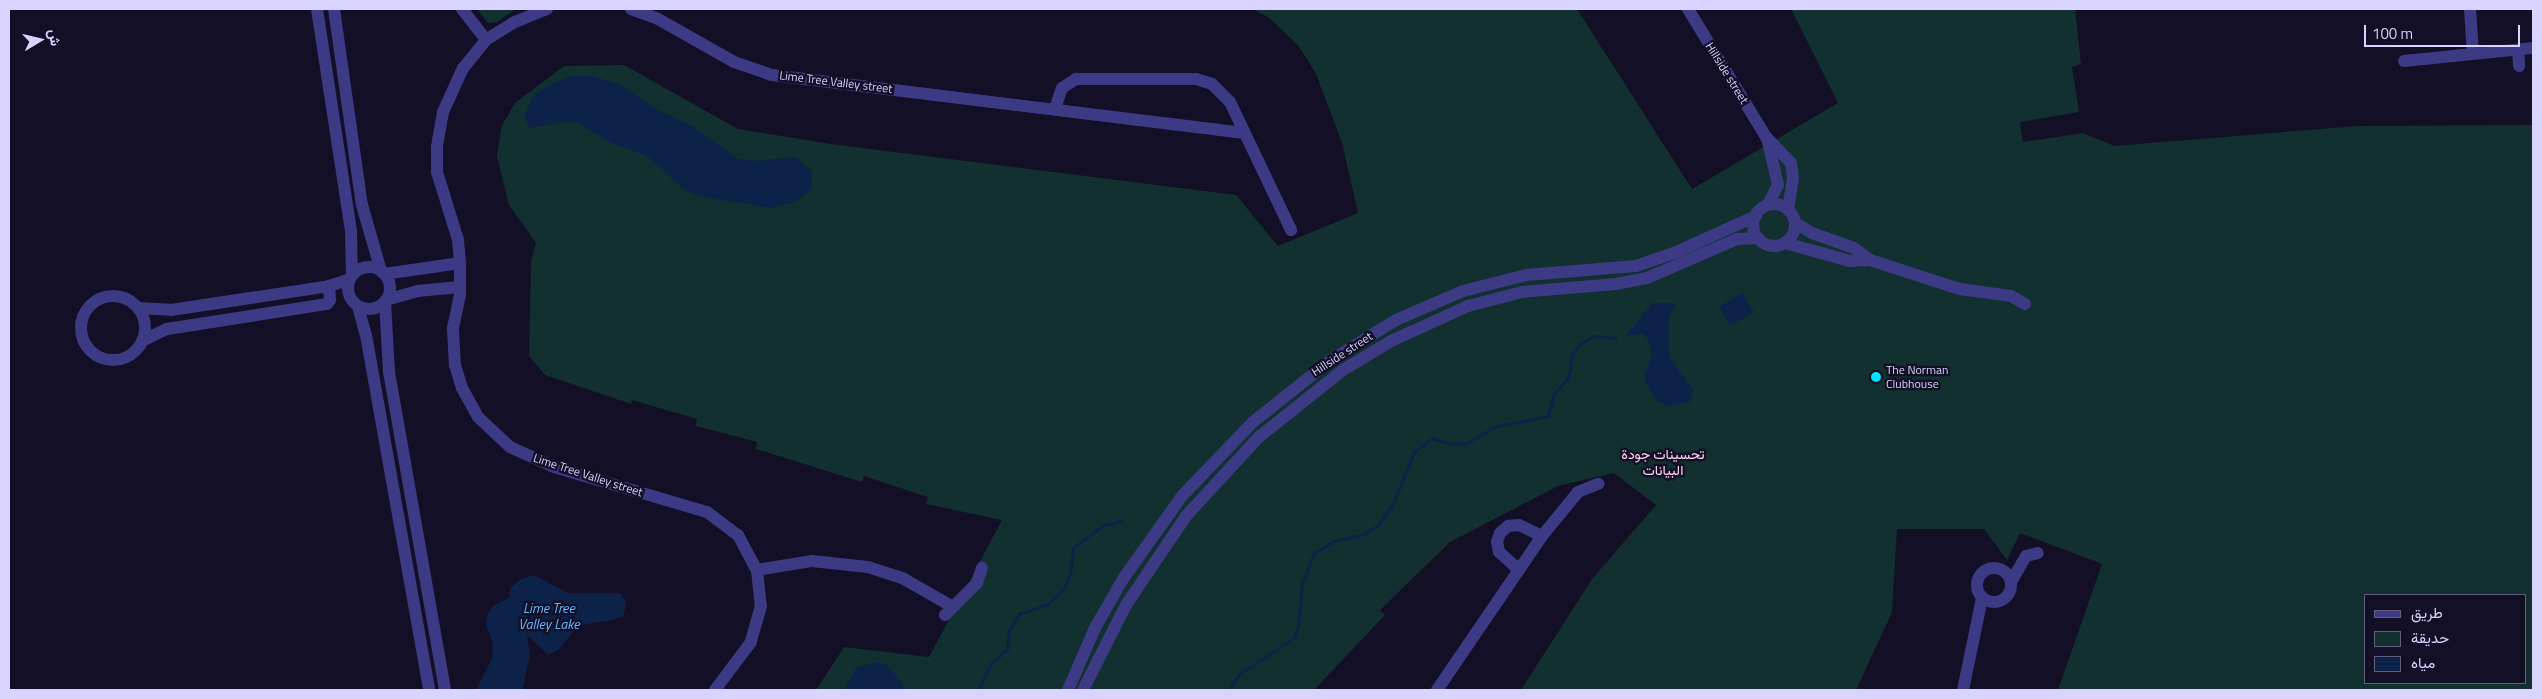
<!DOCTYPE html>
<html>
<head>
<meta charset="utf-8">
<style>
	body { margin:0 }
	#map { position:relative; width:2542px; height:699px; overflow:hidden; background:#130f26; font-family:"Titillium Web",Vazirmatn,sans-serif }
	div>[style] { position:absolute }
	.green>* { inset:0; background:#12302f }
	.water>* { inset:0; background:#0c2248 }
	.stream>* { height:3px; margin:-1.5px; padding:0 1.5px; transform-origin:1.5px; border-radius:1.5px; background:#0c2248 }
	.minor>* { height:12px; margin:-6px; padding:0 6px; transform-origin:6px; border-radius:6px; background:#3d3a85 }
	.minor>.ring { margin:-6px; padding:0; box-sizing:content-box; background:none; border:12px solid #3d3a85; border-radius:50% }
	.dots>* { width:14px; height:14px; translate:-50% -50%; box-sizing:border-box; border:2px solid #130f26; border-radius:50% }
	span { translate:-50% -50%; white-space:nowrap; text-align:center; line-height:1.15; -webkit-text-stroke:4.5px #130f26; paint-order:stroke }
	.street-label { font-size:12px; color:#d9d4ff }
	.poi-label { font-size:12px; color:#d9d4ff }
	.left { translate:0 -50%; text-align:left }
	.neighbourhood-label { font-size:14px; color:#ffd6f0 }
	.water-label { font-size:14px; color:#62b6ff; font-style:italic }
	.frame { position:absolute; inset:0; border:10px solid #d9d4ff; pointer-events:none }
	.legend { position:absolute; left:2364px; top:594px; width:162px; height:90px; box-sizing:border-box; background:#130f26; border:1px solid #625e7d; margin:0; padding:6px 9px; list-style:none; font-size:15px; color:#d9d4ff }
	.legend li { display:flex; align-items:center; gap:10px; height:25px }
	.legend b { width:25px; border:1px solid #625e7d }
	.north { position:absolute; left:15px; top:15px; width:50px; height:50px; -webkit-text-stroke:4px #130f26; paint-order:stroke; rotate:81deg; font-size:14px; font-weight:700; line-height:20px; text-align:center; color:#d9d4ff }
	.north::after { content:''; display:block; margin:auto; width:18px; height:22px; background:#d9d4ff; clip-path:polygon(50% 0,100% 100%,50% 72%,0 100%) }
	.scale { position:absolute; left:2364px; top:25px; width:156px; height:22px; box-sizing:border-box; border:2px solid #d9d4ff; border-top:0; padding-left:6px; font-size:15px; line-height:18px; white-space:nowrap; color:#d9d4ff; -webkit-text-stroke:4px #130f26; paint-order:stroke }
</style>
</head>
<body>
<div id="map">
	<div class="green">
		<div style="clip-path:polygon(477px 9px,516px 9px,497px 22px,488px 23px)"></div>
		<div style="clip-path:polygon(evenodd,1252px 9px,1577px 9px,1692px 189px,1838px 103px,1791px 9px,2075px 9px,2081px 64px,2072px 67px,2079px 112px,2020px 122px,2023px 142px,2083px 133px,2114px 146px,2357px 126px,2533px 125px,2533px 690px,2058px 690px,2102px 564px,2020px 533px,2007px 560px,1984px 529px,1897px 529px,1892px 612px,1856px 690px,1521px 690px,1592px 579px,1656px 505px,1614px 473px,1558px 486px,1450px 542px,1380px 610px,1385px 615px,1314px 690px,816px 690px,844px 647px,929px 657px,1002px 520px,926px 504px,928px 497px,864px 476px,862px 482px,756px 449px,757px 442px,696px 426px,697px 419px,632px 400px,631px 404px,545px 375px,529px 356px,531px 262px,536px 243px,509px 205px,497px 156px,502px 125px,515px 103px,564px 66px,624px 65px,738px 129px,831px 144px,1236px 195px,1278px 246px,1358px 213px,1342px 143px,1316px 74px,1298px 45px,1268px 17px,1252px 9px,2366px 595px,2526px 595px,2526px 683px,2366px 683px,2366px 595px)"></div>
	</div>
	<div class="water">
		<div style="clip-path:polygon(570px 76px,593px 76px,621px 85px,656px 109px,692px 126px,737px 158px,753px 161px,796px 157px,812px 171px,812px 188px,796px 202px,770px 208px,709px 198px,687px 192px,647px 156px,610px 142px,578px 123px,568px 121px,530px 128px,524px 118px,531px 99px,542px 89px)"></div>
		<div style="clip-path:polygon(1742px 293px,1754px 312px,1730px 326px,1719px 307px)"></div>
		<div style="clip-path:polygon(1652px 303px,1674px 303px,1675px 306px,1669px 317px,1669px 357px,1693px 390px,1690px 402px,1667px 406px,1655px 399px,1644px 379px,1652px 353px,1648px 339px,1643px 334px,1626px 336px)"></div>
		<div style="clip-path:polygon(534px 575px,568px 593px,620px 593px,626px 602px,624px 615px,614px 620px,579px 625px,558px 650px,548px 655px,527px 635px,530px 656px,522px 690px,476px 690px,492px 659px,493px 643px,486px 625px,488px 613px,494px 605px,509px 598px,510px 588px,521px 579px)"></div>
		<div style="clip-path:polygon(877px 662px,887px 665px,907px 690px,843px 690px,857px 667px)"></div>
	</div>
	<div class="stream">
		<div style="left:978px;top:690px;width:29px;rotate:-65deg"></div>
		<div style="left:990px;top:664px;width:23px;rotate:-41deg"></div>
		<div style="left:1007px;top:649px;width:18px;rotate:-84deg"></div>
		<div style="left:1009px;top:631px;width:20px;rotate:-60deg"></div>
		<div style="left:1019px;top:614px;width:31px;rotate:-19deg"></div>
		<div style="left:1048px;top:604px;width:23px;rotate:-45deg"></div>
		<div style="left:1064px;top:588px;width:15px;rotate:-67deg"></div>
		<div style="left:1070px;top:574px;width:26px;rotate:-83deg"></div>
		<div style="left:1073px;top:548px;width:38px;rotate:-37deg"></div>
		<div style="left:1103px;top:525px;width:19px;rotate:-12deg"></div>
		<div style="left:1228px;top:690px;width:21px;rotate:-53deg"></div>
		<div style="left:1241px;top:673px;width:64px;rotate:-33.4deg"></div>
		<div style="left:1294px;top:638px;width:13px;rotate:-72deg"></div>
		<div style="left:1298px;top:626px;width:42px;rotate:-84.6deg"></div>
		<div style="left:1302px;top:584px;width:33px;rotate:-69deg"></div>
		<div style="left:1314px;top:553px;width:23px;rotate:-31deg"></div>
		<div style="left:1334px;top:541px;width:31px;rotate:-13deg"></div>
		<div style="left:1364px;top:534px;width:17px;rotate:-33deg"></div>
		<div style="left:1378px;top:525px;width:24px;rotate:-54deg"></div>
		<div style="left:1392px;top:506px;width:58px;rotate:-67.8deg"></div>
		<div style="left:1414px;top:452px;width:23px;rotate:-38deg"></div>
		<div style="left:1432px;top:438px;width:19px;rotate:18deg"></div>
		<div style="left:1450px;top:444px;width:17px;rotate:-3deg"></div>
		<div style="left:1467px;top:443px;width:34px;rotate:-30deg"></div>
		<div style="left:1497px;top:426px;width:52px;rotate:-11.1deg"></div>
		<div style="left:1548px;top:416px;width:23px;rotate:-75deg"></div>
		<div style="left:1554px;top:394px;width:23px;rotate:-49deg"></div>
		<div style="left:1569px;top:377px;width:23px;rotate:-83deg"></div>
		<div style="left:1572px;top:354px;width:13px;rotate:-51deg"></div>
		<div style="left:1580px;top:344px;width:15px;rotate:-32deg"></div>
		<div style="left:1593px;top:336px;width:23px;rotate:5deg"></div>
	</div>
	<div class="minor">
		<div style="left:317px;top:9px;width:226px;rotate:81.3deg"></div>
		<div style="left:351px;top:232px;width:43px;rotate:88.7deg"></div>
		<div style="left:334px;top:9px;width:198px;rotate:81.9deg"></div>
		<div style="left:362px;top:205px;width:69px;rotate:73.9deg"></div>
		<div style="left:462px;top:9px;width:39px;rotate:52deg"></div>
		<div style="left:547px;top:9px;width:37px;rotate:158deg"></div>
		<div style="left:513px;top:23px;width:32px;rotate:148deg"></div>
		<div style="left:486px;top:40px;width:36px;rotate:129deg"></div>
		<div style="left:463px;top:68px;width:48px;rotate:114.4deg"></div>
		<div style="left:443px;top:112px;width:36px;rotate:100deg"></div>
		<div style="left:437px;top:147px;width:25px;rotate:90deg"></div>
		<div style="left:437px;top:172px;width:71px;rotate:72.8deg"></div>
		<div style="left:458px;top:240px;width:23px;rotate:85deg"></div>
		<div style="left:460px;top:263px;width:32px;rotate:90deg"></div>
		<div style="left:460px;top:295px;width:35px;rotate:102deg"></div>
		<div style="left:453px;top:329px;width:36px;rotate:87deg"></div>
		<div style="left:455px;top:365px;width:24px;rotate:73deg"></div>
		<div style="left:462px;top:388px;width:33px;rotate:61deg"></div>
		<div style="left:478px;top:417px;width:44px;rotate:43.2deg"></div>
		<div style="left:510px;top:447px;width:48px;rotate:24.4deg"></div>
		<div style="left:554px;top:467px;width:159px;rotate:16.4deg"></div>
		<div style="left:707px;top:512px;width:39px;rotate:37deg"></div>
		<div style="left:738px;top:535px;width:40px;rotate:62deg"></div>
		<div style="left:757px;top:570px;width:36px;rotate:84deg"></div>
		<div style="left:761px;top:606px;width:37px;rotate:106deg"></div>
		<div style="left:751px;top:642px;width:60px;rotate:126.9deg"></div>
		<div style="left:631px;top:9px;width:29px;rotate:20deg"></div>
		<div style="left:658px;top:19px;width:87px;rotate:29.5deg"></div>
		<div style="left:734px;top:62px;width:40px;rotate:18.9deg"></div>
		<div style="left:772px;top:75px;width:476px;rotate:7deg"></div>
		<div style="left:1688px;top:9px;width:150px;rotate:58.6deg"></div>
		<div style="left:1766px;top:137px;width:36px;rotate:46deg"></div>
		<div style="left:1791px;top:163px;width:15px;rotate:82deg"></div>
		<div style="left:1793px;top:178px;width:31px;rotate:99deg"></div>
		<div style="left:2470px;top:9px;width:45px;rotate:86.2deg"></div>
		<div style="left:2518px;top:50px;width:16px;rotate:86deg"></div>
		<div style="left:2404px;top:61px;width:130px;rotate:-5.8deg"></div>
		<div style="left:1055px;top:109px;width:22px;rotate:-72deg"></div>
		<div style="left:1062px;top:88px;width:17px;rotate:-33deg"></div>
		<div style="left:1076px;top:79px;width:120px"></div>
		<div style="left:1196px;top:79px;width:17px;rotate:17deg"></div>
		<div style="left:1212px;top:84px;width:25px;rotate:45deg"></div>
		<div style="left:1230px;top:102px;width:142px;rotate:64.5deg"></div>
		<div style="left:1767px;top:138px;width:48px;rotate:76.8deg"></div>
		<div style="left:1778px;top:185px;width:22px;rotate:117deg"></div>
		<div class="ring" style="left:1753px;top:204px;width:30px;height:30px"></div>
		<div style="left:1795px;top:223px;width:20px;rotate:30deg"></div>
		<div style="left:1812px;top:233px;width:45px;rotate:19.7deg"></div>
		<div style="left:1854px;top:248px;width:20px;rotate:37deg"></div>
		<div style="left:1870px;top:260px;width:95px;rotate:17.9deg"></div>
		<div style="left:1960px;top:289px;width:51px;rotate:7.8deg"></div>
		<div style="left:2011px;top:296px;width:16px;rotate:30deg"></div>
		<div style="left:1785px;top:243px;width:67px;rotate:15.5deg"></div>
		<div style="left:1850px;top:261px;width:20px;rotate:-3deg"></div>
		<div class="ring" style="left:348px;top:267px;width:30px;height:30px"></div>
		<div style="left:384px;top:274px;width:77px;rotate:-8.2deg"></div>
		<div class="ring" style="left:81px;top:296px;width:52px;height:52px"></div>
		<div style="left:386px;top:300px;width:32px;rotate:-16deg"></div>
		<div style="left:417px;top:291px;width:43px;rotate:-5.3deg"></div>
		<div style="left:385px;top:302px;width:70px;rotate:86.7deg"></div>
		<div style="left:389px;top:372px;width:323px;rotate:80deg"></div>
		<div style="left:358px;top:306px;width:30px;rotate:75deg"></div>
		<div style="left:366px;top:335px;width:361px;rotate:79.9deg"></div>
		<div style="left:138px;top:308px;width:33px;rotate:3deg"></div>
		<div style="left:171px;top:310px;width:160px;rotate:-8.6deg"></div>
		<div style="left:329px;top:286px;width:22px;rotate:-18deg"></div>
		<div style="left:142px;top:341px;width:28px;rotate:-26deg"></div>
		<div style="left:167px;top:329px;width:162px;rotate:-8.9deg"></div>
		<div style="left:327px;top:304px;width:5px;rotate:-53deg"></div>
		<div style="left:330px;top:300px;width:14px;rotate:-94deg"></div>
		<div class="ring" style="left:1977px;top:568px;width:22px;height:22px"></div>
		<div style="left:1518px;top:569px;width:25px;rotate:-138deg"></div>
		<div style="left:1499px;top:552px;width:10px;rotate:-101deg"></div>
		<div style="left:1497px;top:542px;width:9px;rotate:-72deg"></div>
		<div style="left:1500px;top:533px;width:11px;rotate:-41deg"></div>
		<div style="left:1508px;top:526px;width:11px;rotate:-5deg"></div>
		<div style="left:1519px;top:525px;width:25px;rotate:26deg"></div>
		<div style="left:757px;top:570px;width:56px;rotate:-9.3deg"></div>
		<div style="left:812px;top:561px;width:56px;rotate:6.1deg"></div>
		<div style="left:868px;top:567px;width:38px;rotate:18deg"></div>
		<div style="left:904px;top:579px;width:56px;rotate:29.7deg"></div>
		<div style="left:2011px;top:582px;width:30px;rotate:-60deg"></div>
		<div style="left:2026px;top:556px;width:12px;rotate:-14deg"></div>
		<div style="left:945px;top:615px;width:45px;rotate:-45deg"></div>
		<div style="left:977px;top:583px;width:16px;rotate:-72deg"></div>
		<div style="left:1068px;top:690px;width:68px;rotate:-66.5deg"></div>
		<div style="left:1095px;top:628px;width:56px;rotate:-60.3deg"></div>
		<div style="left:1123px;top:579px;width:102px;rotate:-54.6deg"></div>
		<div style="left:1182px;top:496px;width:103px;rotate:-46.2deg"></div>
		<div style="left:1253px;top:422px;width:100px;rotate:-38.5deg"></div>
		<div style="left:1331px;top:360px;width:76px;rotate:-31.6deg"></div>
		<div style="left:1396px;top:320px;width:73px;rotate:-23.4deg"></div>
		<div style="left:1463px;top:291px;width:65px;rotate:-14.3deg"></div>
		<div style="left:1526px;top:275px;width:110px;rotate:-4.7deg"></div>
		<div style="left:1636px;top:266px;width:40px;rotate:-18.9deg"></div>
		<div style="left:1674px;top:253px;width:90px;rotate:-24.3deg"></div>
		<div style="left:1083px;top:690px;width:95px;rotate:-63.2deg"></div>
		<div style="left:1126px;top:605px;width:107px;rotate:-56deg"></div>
		<div style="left:1186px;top:516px;width:108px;rotate:-47.3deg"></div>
		<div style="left:1259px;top:437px;width:107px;rotate:-38.6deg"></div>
		<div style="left:1343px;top:370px;width:56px;rotate:-31.1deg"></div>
		<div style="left:1391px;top:341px;width:85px;rotate:-24.4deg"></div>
		<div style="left:1468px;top:306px;width:56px;rotate:-14.5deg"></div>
		<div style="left:1522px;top:292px;width:94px;rotate:-4.9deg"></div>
		<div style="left:1616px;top:284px;width:32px;rotate:-11deg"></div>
		<div style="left:1647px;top:278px;width:98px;rotate:-23.4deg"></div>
		<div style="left:1737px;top:239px;width:21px;rotate:-3deg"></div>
		<div style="left:1437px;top:690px;width:186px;rotate:-55.7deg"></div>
		<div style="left:1542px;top:536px;width:57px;rotate:-50.7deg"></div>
		<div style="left:1578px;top:492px;width:22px;rotate:-22deg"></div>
		<div style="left:1963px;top:690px;width:94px;rotate:-78.3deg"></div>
	</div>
	<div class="dots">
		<div style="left:1876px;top:377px;background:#00e5ff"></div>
	</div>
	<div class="street-label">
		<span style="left:1727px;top:73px;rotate:58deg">Hillside street</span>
		<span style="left:836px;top:82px;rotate:7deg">Lime Tree Valley street</span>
		<span style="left:1342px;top:354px;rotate:-33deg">Hillside street</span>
		<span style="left:588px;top:475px;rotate:18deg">Lime Tree Valley street</span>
	</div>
	<div class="poi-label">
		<span class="left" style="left:1886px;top:377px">The Norman<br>Clubhouse</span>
	</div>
	<div class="neighbourhood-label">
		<span style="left:1663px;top:462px">تحسينات جودة<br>البيانات</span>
	</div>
	<div class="water-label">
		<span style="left:549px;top:616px">Lime Tree<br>Valley Lake</span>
	</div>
	<div class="frame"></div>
	<ul class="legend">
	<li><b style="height:6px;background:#3d3a85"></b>طريق</li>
	<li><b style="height:14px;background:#12302f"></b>حديقة</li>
	<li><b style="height:14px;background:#0c2248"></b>مياه</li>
	</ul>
	<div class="north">ش</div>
	<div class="scale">100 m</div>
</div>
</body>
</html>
